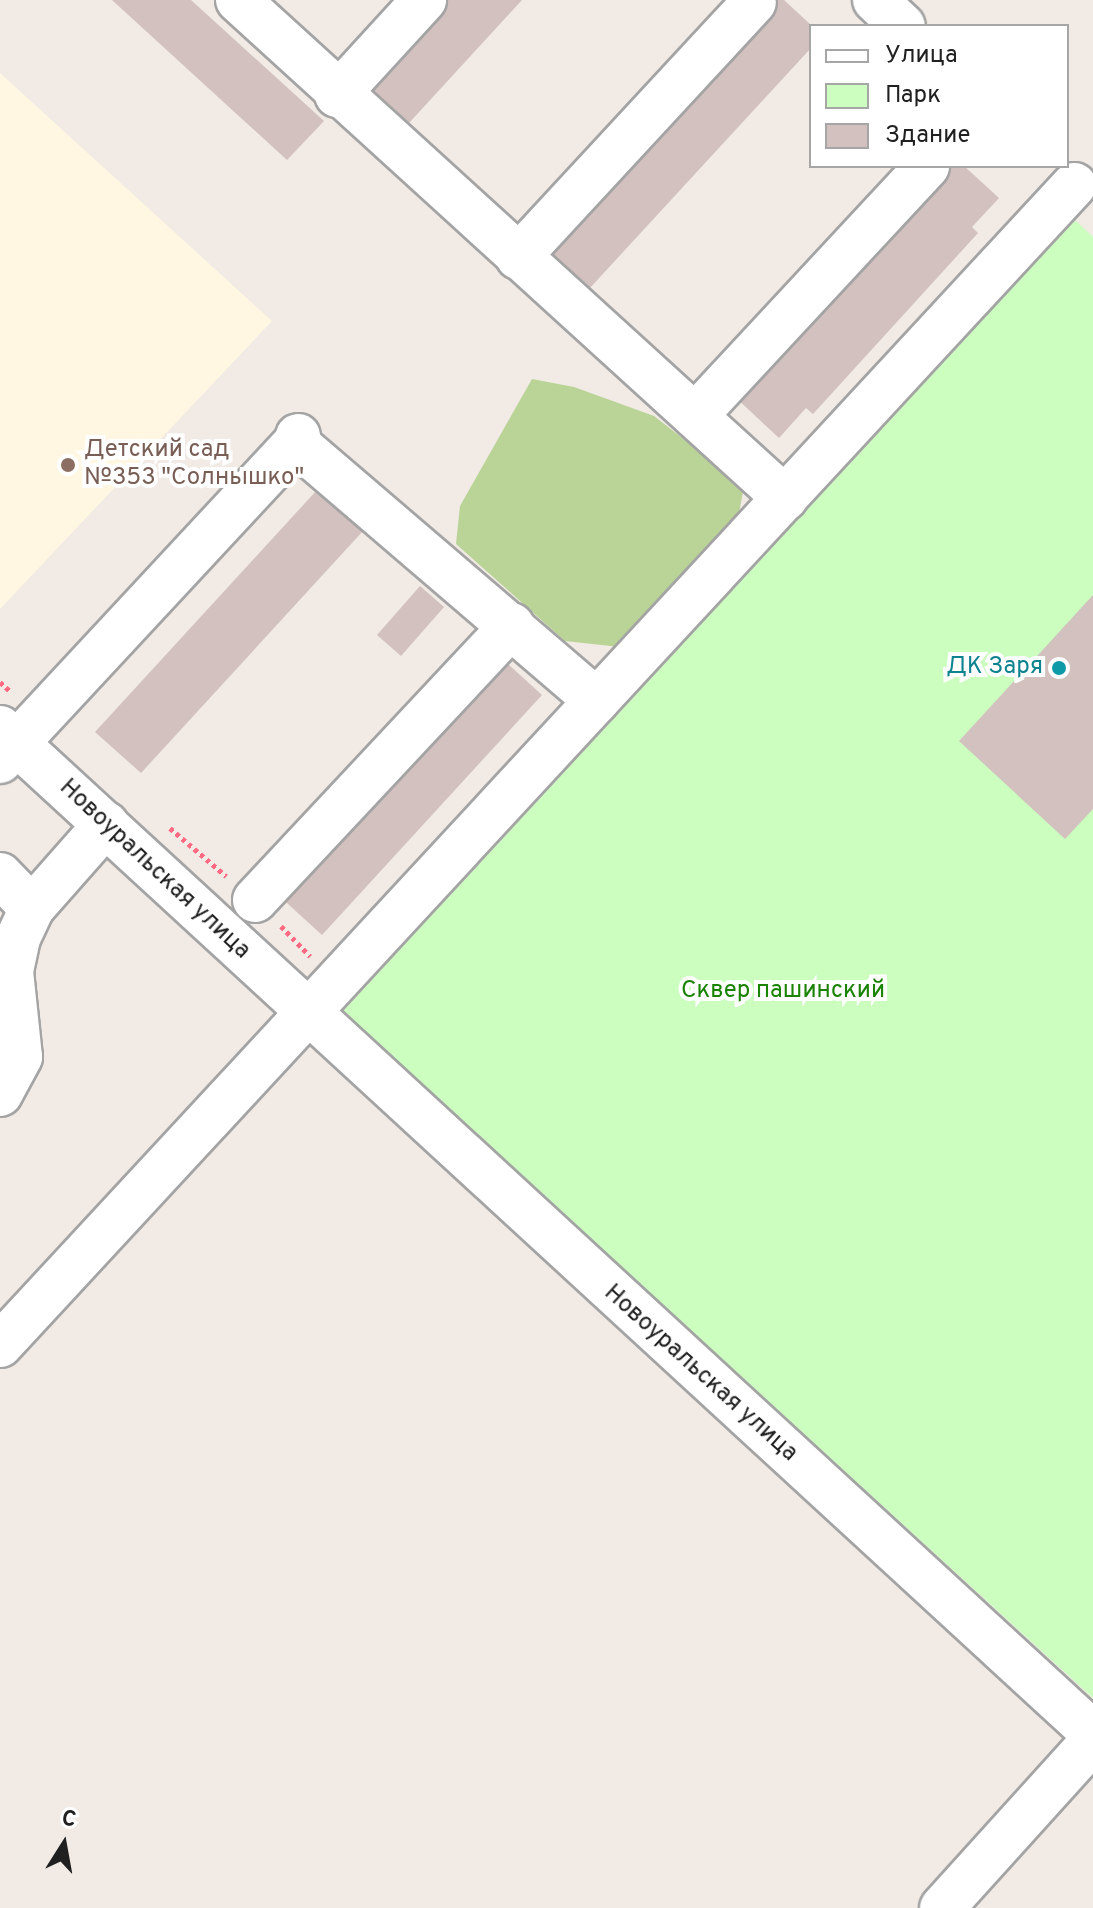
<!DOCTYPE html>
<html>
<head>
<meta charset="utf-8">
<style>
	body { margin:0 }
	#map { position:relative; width:1093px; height:1908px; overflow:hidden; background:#f1eae5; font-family:Overpass,sans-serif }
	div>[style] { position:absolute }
	.education>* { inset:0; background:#fff7e1 }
	.forest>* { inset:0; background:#b9d496 }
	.park>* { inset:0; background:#cbfebf }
	.building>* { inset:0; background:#d2c1be }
	.path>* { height:5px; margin-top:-2.5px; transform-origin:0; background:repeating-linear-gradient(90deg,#ff6981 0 4px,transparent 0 8px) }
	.roads { filter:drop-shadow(2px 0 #a4a4a4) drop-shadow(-2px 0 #a4a4a4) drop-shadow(0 2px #a4a4a4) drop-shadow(0 -2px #a4a4a4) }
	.minor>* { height:44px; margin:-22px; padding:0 22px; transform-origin:22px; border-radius:22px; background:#fff }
	.dots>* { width:22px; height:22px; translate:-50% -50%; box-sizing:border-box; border:4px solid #fff; border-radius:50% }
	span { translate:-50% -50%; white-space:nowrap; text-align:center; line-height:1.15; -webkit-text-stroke:8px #fff; paint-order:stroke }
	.education-label { font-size:24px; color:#785e54 }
	.left { translate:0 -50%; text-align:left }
	.culture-label { font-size:24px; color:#0d838f }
	.right { translate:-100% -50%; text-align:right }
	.street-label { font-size:24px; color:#202020 }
	.park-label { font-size:24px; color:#1a8402 }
	.legend { position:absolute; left:809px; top:24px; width:260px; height:144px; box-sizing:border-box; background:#fff; border:2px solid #a6a6a6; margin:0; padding:10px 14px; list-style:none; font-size:24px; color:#202020 }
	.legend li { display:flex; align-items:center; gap:16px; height:40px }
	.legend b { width:40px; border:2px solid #a6a6a6 }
	.north { position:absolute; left:24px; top:1804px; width:80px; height:80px; -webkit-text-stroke:6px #fff; paint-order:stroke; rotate:11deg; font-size:22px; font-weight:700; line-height:32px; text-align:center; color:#202020 }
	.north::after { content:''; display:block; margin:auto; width:28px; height:36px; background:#202020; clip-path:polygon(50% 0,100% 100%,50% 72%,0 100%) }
</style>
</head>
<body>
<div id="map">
	<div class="education">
		<div style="clip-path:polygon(0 73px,272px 321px,0 609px)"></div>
	</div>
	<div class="forest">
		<div style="clip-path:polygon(532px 379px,574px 387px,654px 416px,744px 486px,738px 519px,620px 647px,565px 641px,456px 544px,460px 506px)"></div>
	</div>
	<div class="park">
		<div style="clip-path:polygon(1075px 220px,1093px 237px,1093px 1698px,342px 1012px)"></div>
	</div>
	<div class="building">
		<div style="clip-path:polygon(112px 0,191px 0,324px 121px,287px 160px)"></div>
		<div style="clip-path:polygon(438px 0,522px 0,409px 123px,363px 81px)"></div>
		<div style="clip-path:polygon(771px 0,784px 0,811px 25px,811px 48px,589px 289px,544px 247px)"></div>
		<div style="clip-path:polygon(945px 166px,964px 166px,999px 198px,972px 227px,978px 233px,813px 414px,806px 408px,779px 438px,734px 396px)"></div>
		<div style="clip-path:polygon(328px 478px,374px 519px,141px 773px,95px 732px)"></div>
		<div style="clip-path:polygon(420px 586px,444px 607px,401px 656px,377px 635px)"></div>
		<div style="clip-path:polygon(1093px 595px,1093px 809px,1065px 839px,959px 741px)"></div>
		<div style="clip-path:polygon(496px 653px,542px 695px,322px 935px,276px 893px)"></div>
	</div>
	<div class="path">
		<div style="left:0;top:682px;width:15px;rotate:42deg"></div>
		<div style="left:170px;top:828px;width:74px;rotate:40.6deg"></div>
		<div style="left:281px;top:926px;width:42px;rotate:46deg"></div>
	</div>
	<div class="roads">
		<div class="minor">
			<div style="left:238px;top:0;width:740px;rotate:42.32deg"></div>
			<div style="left:875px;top:0;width:38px;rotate:43deg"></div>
			<div style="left:337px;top:95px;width:129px;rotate:-47.5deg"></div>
			<div style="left:518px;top:257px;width:347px;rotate:-47.2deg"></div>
			<div style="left:695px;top:416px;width:341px;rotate:-47.1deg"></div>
			<div style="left:298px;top:436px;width:7px;rotate:106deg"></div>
			<div style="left:296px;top:443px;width:396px;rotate:40.6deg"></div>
			<div style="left:0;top:728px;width:1485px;rotate:42.6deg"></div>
			<div style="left:0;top:761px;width:434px;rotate:-47.1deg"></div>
			<div style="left:0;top:875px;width:46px;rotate:45.9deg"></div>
			<div style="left:255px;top:900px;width:376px;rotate:-46.9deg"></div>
			<div style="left:0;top:1094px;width:42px;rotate:-61.6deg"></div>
			<div style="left:20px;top:1057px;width:86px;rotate:-96deg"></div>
			<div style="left:11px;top:971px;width:34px;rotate:-78deg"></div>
			<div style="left:18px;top:938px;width:33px;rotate:-65deg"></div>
			<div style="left:32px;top:908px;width:112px;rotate:-48.6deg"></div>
			<div style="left:0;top:1345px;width:1581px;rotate:-47.2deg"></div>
			<div style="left:942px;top:1908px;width:225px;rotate:-47.9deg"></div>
		</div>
	</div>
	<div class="dots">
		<div style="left:68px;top:465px;background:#8d6e63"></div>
		<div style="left:1059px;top:668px;background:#0f9aa8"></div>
	</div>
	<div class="education-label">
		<span class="left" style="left:84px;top:465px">Детский сад<br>№353 "Солнышко"</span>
	</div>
	<div class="culture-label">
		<span class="right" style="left:1043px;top:668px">ДК Заря</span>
	</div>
	<div class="street-label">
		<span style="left:154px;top:870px;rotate:43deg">Новоуральская улица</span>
		<span style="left:700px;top:1374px;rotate:42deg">Новоуральская улица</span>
	</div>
	<div class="park-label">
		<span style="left:783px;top:992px">Сквер пашинский</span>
	</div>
	<ul class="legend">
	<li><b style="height:10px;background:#fff"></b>Улица</li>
	<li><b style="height:22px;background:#cbfebf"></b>Парк</li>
	<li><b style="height:22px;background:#d2c1be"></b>Здание</li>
	</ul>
	<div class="north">С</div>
</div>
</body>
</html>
